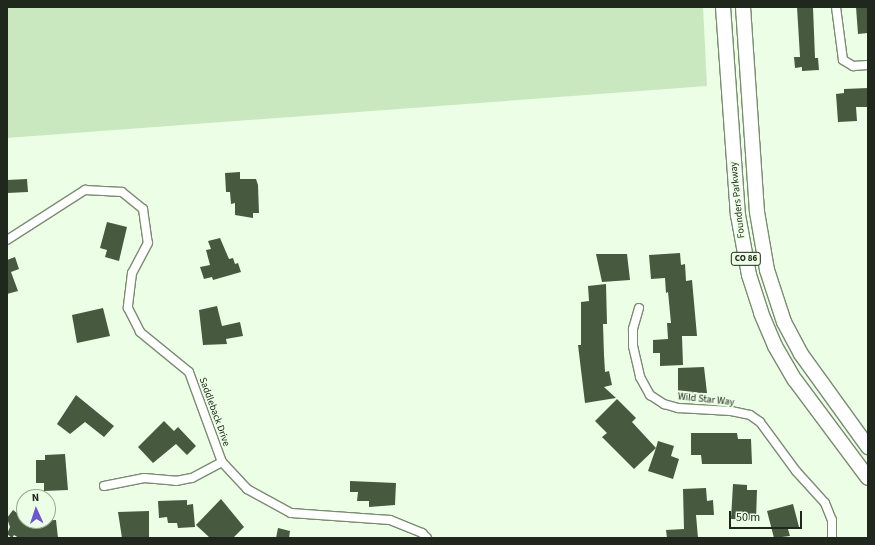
<!DOCTYPE html>
<html>
<head>
<meta charset="utf-8">
<style>
	body { margin:0 }
	#map { position:relative; width:875px; height:545px; overflow:hidden; background:#ecfee5; font-family:"Source Sans 3",sans-serif }
	div>[style] { position:absolute }
	.green>* { inset:0; background:#cae8bf }
	.building>* { inset:0; background:#47593f }
	.roads { filter:drop-shadow(1px 0 #798c71) drop-shadow(-1px 0 #798c71) drop-shadow(0 1px #798c71) drop-shadow(0 -1px #798c71) }
	.street>* { height:8px; margin:-4px; padding:0 4px; transform-origin:4px; border-radius:4px; background:#fff }
	.highway>* { height:14px; margin:-7px; padding:0 7px; transform-origin:7px; border-radius:7px; background:#fff }
	span { translate:-50% -50%; white-space:nowrap; text-align:center; line-height:1.15; -webkit-text-stroke:4px #ecfee5; paint-order:stroke }
	.shield-label span { padding:1px 3px; background:#ecfee5; border:1px solid; border-radius:3px; -webkit-text-stroke-width:0 }
	.shield-label { font-size:9px; color:#20281d; font-weight:700 }
	.street-label { font-size:10px; color:#20281d }
	.frame { position:absolute; inset:0; border:8px solid #20281d; pointer-events:none }
	.north { position:absolute; left:16px; top:489px; width:40px; height:40px; box-sizing:border-box; background:#ecfee5; border:1px solid #9aa895; border-radius:50%; rotate:357deg; font-size:11px; font-weight:700; line-height:16px; text-align:center; color:#20281d }
	.north::after { content:''; display:block; margin:auto; width:14px; height:18px; background:#6d57d1; clip-path:polygon(50% 0,100% 100%,50% 72%,0 100%) }
	.scale { position:absolute; left:729px; top:511px; width:73px; height:18px; box-sizing:border-box; border:2px solid #20281d; border-top:0; padding-left:5px; font-size:12px; line-height:14px; white-space:nowrap; color:#20281d; -webkit-text-stroke:3px #ecfee5; paint-order:stroke }
</style>
</head>
<body>
<div id="map">
	<div class="green">
		<div style="clip-path:polygon(7px 7px,703px 7px,707px 86px,7px 138px)"></div>
	</div>
	<div class="building">
		<div style="clip-path:polygon(797px 7px,813px 7px,815px 58px,818px 58px,819px 70px,802px 71px,802px 67px,795px 68px,794px 57px,800px 57px)"></div>
		<div style="clip-path:polygon(856px 7px,868px 7px,868px 33px,858px 34px)"></div>
		<div style="clip-path:polygon(868px 88px,868px 107px,856px 107px,857px 121px,838px 122px,836px 94px,844px 93px,844px 89px)"></div>
		<div style="clip-path:polygon(240px 172px,240px 179px,256px 179px,258px 185px,259px 213px,253px 213px,253px 218px,235px 215px,235px 203px,231px 204px,230px 192px,226px 192px,225px 173px)"></div>
		<div style="clip-path:polygon(27px 179px,28px 192px,7px 193px,7px 180px)"></div>
		<div style="clip-path:polygon(107px 222px,127px 227px,119px 261px,105px 257px,107px 250px,100px 248px)"></div>
		<div style="clip-path:polygon(220px 238px,229px 259px,233px 258px,235px 264px,238px 263px,241px 272px,213px 280px,212px 277px,204px 279px,200px 267px,210px 265px,206px 250px,211px 249px,208px 241px)"></div>
		<div style="clip-path:polygon(680px 253px,681px 265px,685px 264px,686px 281px,692px 280px,697px 336px,682px 336px,683px 365px,660px 366px,660px 353px,653px 353px,653px 340px,668px 339px,667px 323px,671px 323px,668px 292px,666px 293px,665px 278px,651px 279px,649px 255px)"></div>
		<div style="clip-path:polygon(596px 254px,627px 254px,630px 280px,602px 282px)"></div>
		<div style="clip-path:polygon(15px 257px,19px 269px,11px 272px,18px 291px,7px 294px,7px 260px)"></div>
		<div style="clip-path:polygon(606px 284px,607px 324px,603px 324px,604px 355px,605px 372px,609px 371px,612px 385px,604px 387px,616px 398px,585px 403px,578px 345px,581px 345px,581px 302px,589px 301px,588px 286px)"></div>
		<div style="clip-path:polygon(217px 306px,222px 326px,240px 322px,243px 336px,226px 339px,227px 344px,203px 345px,199px 310px)"></div>
		<div style="clip-path:polygon(103px 308px,110px 336px,77px 343px,72px 315px)"></div>
		<div style="clip-path:polygon(704px 367px,707px 393px,678px 393px,678px 368px)"></div>
		<div style="clip-path:polygon(76px 395px,114px 426px,104px 437px,85px 422px,70px 434px,57px 424px)"></div>
		<div style="clip-path:polygon(617px 399px,636px 418px,632px 422px,656px 448px,658px 441px,674px 446px,671px 456px,679px 459px,673px 479px,648px 471px,656px 448px,634px 469px,602px 437px,607px 433px,595px 421px)"></div>
		<div style="clip-path:polygon(164px 421px,174px 431px,178px 427px,196px 446px,187px 455px,176px 444px,153px 463px,138px 447px)"></div>
		<div style="clip-path:polygon(691px 433px,737px 433px,738px 439px,751px 439px,752px 464px,702px 464px,701px 455px,691px 455px)"></div>
		<div style="clip-path:polygon(65px 454px,68px 490px,44px 491px,44px 483px,36px 483px,36px 460px,45px 460px,45px 455px)"></div>
		<div style="clip-path:polygon(350px 481px,396px 483px,395px 505px,369px 507px,369px 501px,357px 501px,358px 492px,350px 492px)"></div>
		<div style="clip-path:polygon(733px 484px,747px 485px,747px 490px,757px 490px,756px 520px,731px 519px)"></div>
		<div style="clip-path:polygon(706px 488px,707px 501px,713px 500px,714px 515px,696px 515px,698px 538px,667px 538px,666px 530px,684px 529px,683px 489px)"></div>
		<div style="clip-path:polygon(221px 499px,244px 527px,233px 538px,210px 538px,196px 525px)"></div>
		<div style="clip-path:polygon(187px 500px,187px 505px,193px 504px,195px 527px,178px 528px,177px 523px,168px 523px,167px 517px,159px 518px,158px 501px)"></div>
		<div style="clip-path:polygon(793px 504px,799px 527px,788px 529px,790px 536px,774px 538px,767px 511px)"></div>
		<div style="clip-path:polygon(13px 510px,32px 524px,35px 521px,56px 520px,58px 538px,19px 538px,14px 535px,12px 538px,7px 534px,10px 527px,7px 518px)"></div>
		<div style="clip-path:polygon(149px 511px,149px 538px,122px 538px,118px 512px)"></div>
		<div style="clip-path:polygon(278px 528px,290px 531px,289px 538px,276px 538px)"></div>
	</div>
	<div class="roads">
		<div class="street">
			<div style="left:836px;top:7px;width:53px;rotate:82.5deg"></div>
			<div style="left:843px;top:60px;width:12px;rotate:31deg"></div>
			<div style="left:853px;top:66px;width:15px;rotate:-4deg"></div>
			<div style="left:7px;top:240px;width:93px;rotate:-32.7deg"></div>
			<div style="left:85px;top:190px;width:37px;rotate:3deg"></div>
			<div style="left:122px;top:192px;width:27px;rotate:39deg"></div>
			<div style="left:143px;top:209px;width:34px;rotate:82deg"></div>
			<div style="left:148px;top:243px;width:34px;rotate:118deg"></div>
			<div style="left:132px;top:273px;width:35px;rotate:97deg"></div>
			<div style="left:128px;top:308px;width:27px;rotate:63deg"></div>
			<div style="left:140px;top:332px;width:63px;rotate:39.2deg"></div>
			<div style="left:189px;top:372px;width:96px;rotate:69.9deg"></div>
			<div style="left:222px;top:462px;width:37px;rotate:47deg"></div>
			<div style="left:247px;top:489px;width:50px;rotate:28.6deg"></div>
			<div style="left:291px;top:513px;width:99px;rotate:4deg"></div>
			<div style="left:390px;top:520px;width:35px;rotate:22deg"></div>
			<div style="left:422px;top:533px;width:7px;rotate:45deg"></div>
			<div style="left:639px;top:308px;width:22px;rotate:106deg"></div>
			<div style="left:633px;top:329px;width:17px;rotate:90deg"></div>
			<div style="left:633px;top:346px;width:32px;rotate:77deg"></div>
			<div style="left:640px;top:377px;width:21px;rotate:61deg"></div>
			<div style="left:650px;top:395px;width:17px;rotate:33deg"></div>
			<div style="left:664px;top:404px;width:15px;rotate:16deg"></div>
			<div style="left:678px;top:408px;width:53px;rotate:3.2deg"></div>
			<div style="left:731px;top:411px;width:19px;rotate:12deg"></div>
			<div style="left:750px;top:415px;width:12px;rotate:35deg"></div>
			<div style="left:760px;top:422px;width:61px;rotate:53.7deg"></div>
			<div style="left:796px;top:471px;width:43px;rotate:47.8deg"></div>
			<div style="left:825px;top:503px;width:18px;rotate:68deg"></div>
			<div style="left:832px;top:520px;width:18px;rotate:90deg"></div>
			<div style="left:104px;top:486px;width:41px;rotate:-11.3deg"></div>
			<div style="left:144px;top:478px;width:32px;rotate:5deg"></div>
			<div style="left:176px;top:481px;width:16px;rotate:-11deg"></div>
			<div style="left:192px;top:478px;width:34px;rotate:-28deg"></div>
		</div>
		<div class="highway">
			<div style="left:723px;top:7px;width:209px;rotate:85.9deg"></div>
			<div style="left:738px;top:215px;width:61px;rotate:79.6deg"></div>
			<div style="left:749px;top:275px;width:40px;rotate:72deg"></div>
			<div style="left:761px;top:313px;width:36px;rotate:67deg"></div>
			<div style="left:775px;top:346px;width:39px;rotate:60deg"></div>
			<div style="left:795px;top:380px;width:122px;rotate:53.3deg"></div>
			<div style="left:743px;top:7px;width:205px;rotate:86.1deg"></div>
			<div style="left:757px;top:212px;width:59px;rotate:80.2deg"></div>
			<div style="left:767px;top:270px;width:55px;rotate:71.9deg"></div>
			<div style="left:784px;top:322px;width:36px;rotate:62deg"></div>
			<div style="left:801px;top:354px;width:115px;rotate:54.2deg"></div>
		</div>
	</div>
	<div class="shield-label">
		<span style="left:746px;top:259px">CO 86</span>
	</div>
	<div class="street-label">
		<span style="left:738px;top:200px;rotate:-96deg">Founders Parkway</span>
		<span style="left:706px;top:400px;rotate:6deg">Wild Star Way</span>
		<span style="left:214px;top:412px;rotate:70deg">Saddleback Drive</span>
	</div>
	<div class="frame"></div>
	<div class="north">N</div>
	<div class="scale">50 m</div>
</div>
</body>
</html>
